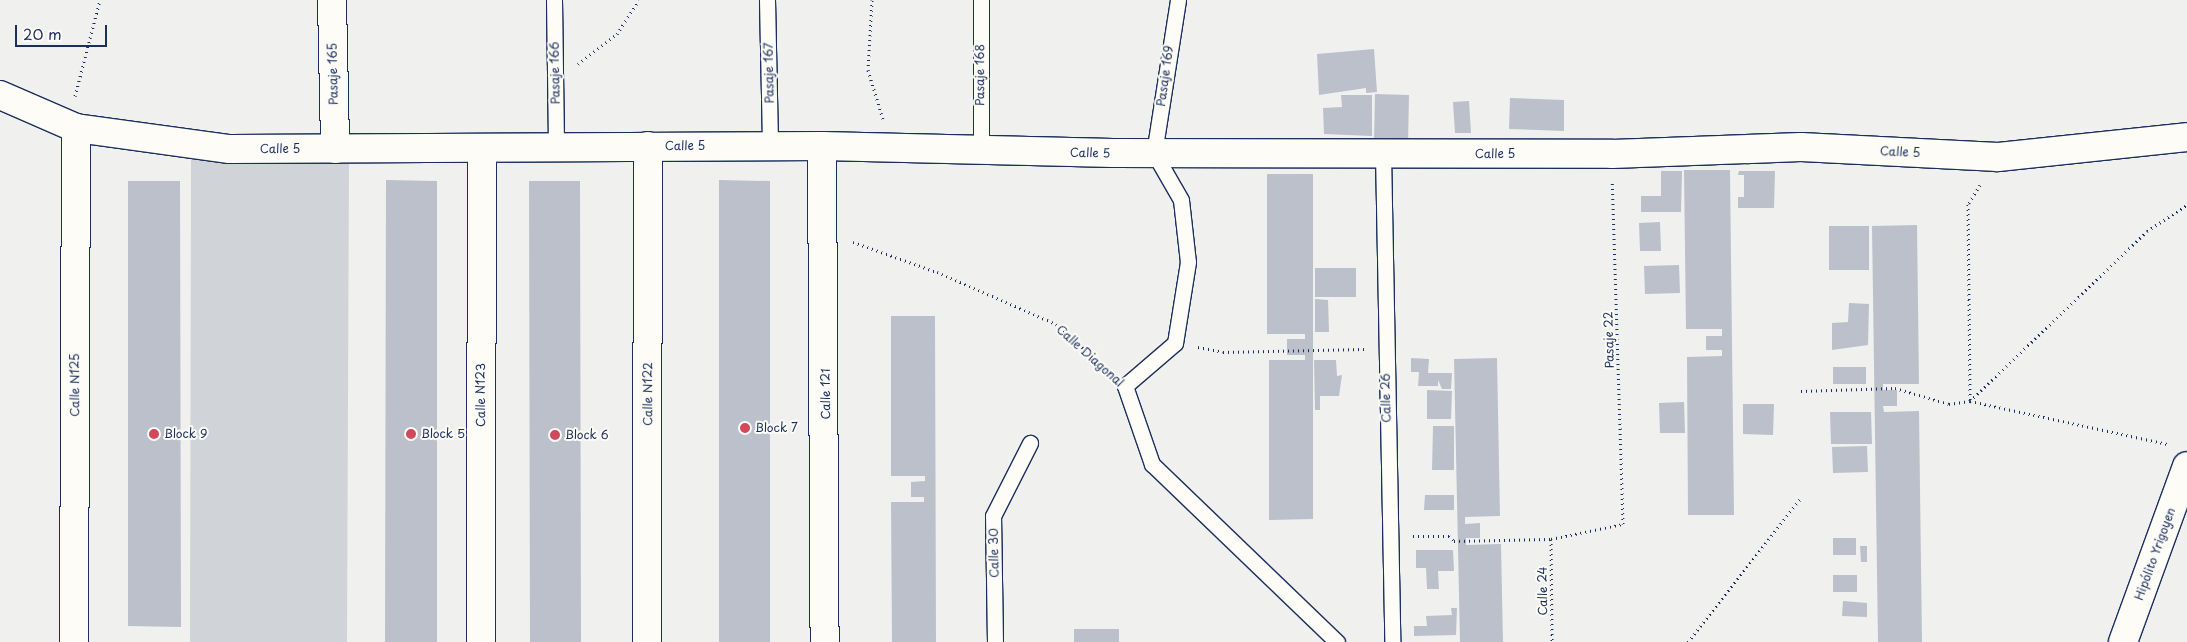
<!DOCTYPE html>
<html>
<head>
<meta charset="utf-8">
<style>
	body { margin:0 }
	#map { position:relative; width:2187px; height:642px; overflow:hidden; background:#f0f0ee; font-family:"Playpen Sans",sans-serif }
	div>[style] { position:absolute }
	.green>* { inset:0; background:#d0d3d8 }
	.building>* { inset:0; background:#bbc0ca }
	.path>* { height:3px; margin-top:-1.5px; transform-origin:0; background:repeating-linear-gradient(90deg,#1b2f5e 0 1px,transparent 0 5px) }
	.roads { filter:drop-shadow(1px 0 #1b2f5e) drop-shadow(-1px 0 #1b2f5e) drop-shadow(0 1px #1b2f5e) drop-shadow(0 -1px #1b2f5e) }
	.service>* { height:15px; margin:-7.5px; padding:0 7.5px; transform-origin:7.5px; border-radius:7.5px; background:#fdfcf7 }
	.minor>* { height:28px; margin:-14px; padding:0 14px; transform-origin:14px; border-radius:14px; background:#fdfcf7 }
	.tertiary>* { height:28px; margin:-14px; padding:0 14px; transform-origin:14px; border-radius:14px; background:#fdfcf7 }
	.dots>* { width:14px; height:14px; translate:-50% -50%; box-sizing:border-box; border:2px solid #fdfcf7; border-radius:50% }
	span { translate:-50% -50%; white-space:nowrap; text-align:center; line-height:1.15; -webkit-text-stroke:4px #fdfcf7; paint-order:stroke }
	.street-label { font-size:12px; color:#1b2f5e }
	.poi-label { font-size:12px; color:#1b2f5e }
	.left { translate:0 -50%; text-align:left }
	.scale { position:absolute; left:15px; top:25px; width:92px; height:22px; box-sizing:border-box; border:2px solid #1b2f5e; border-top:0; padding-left:6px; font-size:15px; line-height:18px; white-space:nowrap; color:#1b2f5e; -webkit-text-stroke:4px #fdfcf7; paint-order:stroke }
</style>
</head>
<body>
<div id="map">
	<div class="green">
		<div style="clip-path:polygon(191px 159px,349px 160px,347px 642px,190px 642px)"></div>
	</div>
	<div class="building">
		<div style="clip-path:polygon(1374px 49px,1377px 92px,1366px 93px,1366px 88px,1319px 95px,1317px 54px)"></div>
		<div style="clip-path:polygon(1375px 94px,1409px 95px,1408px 144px,1374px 143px)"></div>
		<div style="clip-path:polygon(1341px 95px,1372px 95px,1372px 136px,1324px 134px,1323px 108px,1342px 107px)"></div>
		<div style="clip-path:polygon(1510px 98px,1564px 100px,1564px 131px,1509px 129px)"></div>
		<div style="clip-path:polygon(1469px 101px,1471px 133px,1455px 133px,1453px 102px)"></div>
		<div style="clip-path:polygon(1684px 170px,1730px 170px,1734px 515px,1688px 515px,1687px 357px,1722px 356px,1722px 350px,1706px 350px,1706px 336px,1722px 336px,1722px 329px,1686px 329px)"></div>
		<div style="clip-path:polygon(1661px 171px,1682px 171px,1681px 212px,1641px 212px,1641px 196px,1661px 196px)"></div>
		<div style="clip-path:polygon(1739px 171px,1775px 171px,1774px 208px,1738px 208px,1738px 197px,1744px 197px,1744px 175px,1738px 175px)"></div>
		<div style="clip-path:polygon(1267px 174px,1313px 174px,1313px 519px,1269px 520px,1269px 360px,1305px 360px,1305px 355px,1287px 355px,1287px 339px,1305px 339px,1305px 334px,1267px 334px)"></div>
		<div style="clip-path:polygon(386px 180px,437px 181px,437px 642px,385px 642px)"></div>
		<div style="clip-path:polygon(719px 180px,770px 181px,770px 642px,719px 642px)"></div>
		<div style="clip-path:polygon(128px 181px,180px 181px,181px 627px,128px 626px)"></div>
		<div style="clip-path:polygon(529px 181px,580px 181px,581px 642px,530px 642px)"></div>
		<div style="clip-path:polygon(1660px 222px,1661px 251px,1640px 251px,1639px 223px)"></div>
		<div style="clip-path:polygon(1917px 225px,1919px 384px,1883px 384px,1883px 390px,1897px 390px,1897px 406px,1883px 406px,1884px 412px,1919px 411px,1922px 642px,1878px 642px,1872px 226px)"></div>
		<div style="clip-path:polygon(1829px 226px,1869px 226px,1869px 270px,1829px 270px)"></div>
		<div style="clip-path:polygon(1679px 265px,1680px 293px,1645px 294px,1644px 266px)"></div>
		<div style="clip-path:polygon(1315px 268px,1356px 268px,1356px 297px,1315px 297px)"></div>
		<div style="clip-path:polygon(1315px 299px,1328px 300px,1329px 332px,1315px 332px)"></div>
		<div style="clip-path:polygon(1849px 303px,1869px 304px,1868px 345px,1832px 350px,1832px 323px,1848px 322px)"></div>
		<div style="clip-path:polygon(891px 316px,935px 316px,936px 642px,892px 642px,891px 502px,924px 502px,924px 497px,911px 497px,911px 482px,925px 481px,925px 476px,891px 476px)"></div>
		<div style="clip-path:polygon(1411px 358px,1429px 359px,1428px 373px,1452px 373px,1451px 389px,1442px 389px,1438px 380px,1438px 386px,1418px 386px,1419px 372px,1411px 372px)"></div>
		<div style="clip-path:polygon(1497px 358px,1500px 516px,1465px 517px,1465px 524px,1480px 523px,1480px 538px,1466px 538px,1466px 545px,1501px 544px,1503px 642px,1460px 642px,1454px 359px)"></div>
		<div style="clip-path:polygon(1314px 360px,1336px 360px,1337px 376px,1342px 375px,1339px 396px,1320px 396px,1320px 410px,1315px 410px)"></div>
		<div style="clip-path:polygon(1833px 367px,1866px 367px,1866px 384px,1833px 384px)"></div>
		<div style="clip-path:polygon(1427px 390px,1452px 391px,1451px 419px,1427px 419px)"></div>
		<div style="clip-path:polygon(1684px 402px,1685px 433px,1660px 433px,1659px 403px)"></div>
		<div style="clip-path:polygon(1743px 404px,1774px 404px,1773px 435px,1743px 434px)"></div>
		<div style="clip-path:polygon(1830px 412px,1871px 412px,1872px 444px,1831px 444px)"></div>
		<div style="clip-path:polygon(1433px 426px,1454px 426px,1454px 470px,1432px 470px)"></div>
		<div style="clip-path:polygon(1867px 446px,1868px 472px,1833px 473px,1832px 447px)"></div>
		<div style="clip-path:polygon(1425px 495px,1454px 495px,1454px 510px,1424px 510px)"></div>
		<div style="clip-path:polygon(1833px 538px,1856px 538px,1856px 555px,1833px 555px)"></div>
		<div style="clip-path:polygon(1860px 546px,1867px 546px,1867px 562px,1861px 562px)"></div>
		<div style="clip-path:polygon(1416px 550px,1453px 550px,1454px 571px,1438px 571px,1439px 589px,1427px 589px,1426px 568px,1416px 568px)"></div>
		<div style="clip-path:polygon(1833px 575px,1857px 575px,1857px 592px,1833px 592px)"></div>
		<div style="clip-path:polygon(1843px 601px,1867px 603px,1867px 617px,1842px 616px)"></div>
		<div style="clip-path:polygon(1451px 608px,1457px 608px,1456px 635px,1414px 636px,1414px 626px,1427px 626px,1426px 616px,1452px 615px)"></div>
		<div style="clip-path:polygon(1074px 629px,1119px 629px,1119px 642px,1074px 642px)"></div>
	</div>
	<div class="path">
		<div style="left:872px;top:0;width:70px;rotate:93.3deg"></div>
		<div style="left:868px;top:70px;width:51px;rotate:73deg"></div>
		<div style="left:578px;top:64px;width:49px;rotate:-37.6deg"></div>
		<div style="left:617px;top:34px;width:40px;rotate:-57.1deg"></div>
		<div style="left:75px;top:96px;width:99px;rotate:-75.4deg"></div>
		<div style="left:1980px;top:185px;width:22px;rotate:122deg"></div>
		<div style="left:1968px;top:204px;width:197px;rotate:89.4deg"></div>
		<div style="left:1970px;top:401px;width:202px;rotate:12.3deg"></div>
		<div style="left:853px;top:242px;width:89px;rotate:19.7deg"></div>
		<div style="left:937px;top:272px;width:130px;rotate:23.6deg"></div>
		<div style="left:1056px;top:324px;width:69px;rotate:41.5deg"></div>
		<div style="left:1198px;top:347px;width:25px;rotate:11deg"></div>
		<div style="left:1223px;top:352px;width:141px;rotate:-1.2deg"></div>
		<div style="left:1801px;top:391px;width:94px;rotate:-1.8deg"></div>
		<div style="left:1895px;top:388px;width:56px;rotate:16.5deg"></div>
		<div style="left:1949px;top:404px;width:21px;rotate:-8deg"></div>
		<div style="left:1970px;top:401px;width:245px;rotate:-43.8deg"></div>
		<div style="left:2147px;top:231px;width:48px;rotate:-33deg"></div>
		<div style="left:1413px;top:536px;width:36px"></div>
		<div style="left:1449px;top:536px;width:7px;rotate:45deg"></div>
		<div style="left:1454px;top:541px;width:97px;rotate:-1.2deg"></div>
		<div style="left:1551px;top:539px;width:74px;rotate:-11.8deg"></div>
		<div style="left:1623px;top:524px;width:341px;rotate:-91.8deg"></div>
		<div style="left:1551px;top:539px;width:103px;rotate:89.4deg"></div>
		<div style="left:1688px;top:642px;width:183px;rotate:-51.9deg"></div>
	</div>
	<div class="roads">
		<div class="service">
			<div style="left:554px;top:0;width:147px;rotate:89.2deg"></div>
			<div style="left:767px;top:0;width:147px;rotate:88.8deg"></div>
			<div style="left:1178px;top:0;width:155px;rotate:98.9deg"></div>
			<div style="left:1154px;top:153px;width:54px;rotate:60.1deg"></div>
			<div style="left:1181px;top:200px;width:62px;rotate:83.6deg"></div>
			<div style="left:1188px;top:262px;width:82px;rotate:99.1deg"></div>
			<div style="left:1175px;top:343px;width:66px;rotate:139.3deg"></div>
			<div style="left:1125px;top:386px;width:83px;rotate:70.9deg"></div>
			<div style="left:1152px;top:464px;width:257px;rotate:43.9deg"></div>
			<div style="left:981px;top:151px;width:151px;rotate:-90deg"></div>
			<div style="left:1383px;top:153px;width:489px;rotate:88.9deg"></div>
			<div style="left:995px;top:642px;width:126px;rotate:-90.9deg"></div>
			<div style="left:993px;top:516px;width:82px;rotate:-63.1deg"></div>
		</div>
		<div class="minor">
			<div style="left:332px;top:0;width:149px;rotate:88.8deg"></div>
			<div style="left:0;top:95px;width:83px;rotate:23.5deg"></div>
			<div style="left:76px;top:128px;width:155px;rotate:7.8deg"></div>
			<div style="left:230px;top:149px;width:592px;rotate:-0.29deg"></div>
			<div style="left:822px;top:146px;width:291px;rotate:1.4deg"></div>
			<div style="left:1113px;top:153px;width:499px;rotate:0.1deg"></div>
			<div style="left:1612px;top:154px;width:189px;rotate:-2.1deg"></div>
			<div style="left:1801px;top:147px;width:197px;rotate:2.9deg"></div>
			<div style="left:1998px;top:157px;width:190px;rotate:-6deg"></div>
			<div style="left:822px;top:146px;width:496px;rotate:89.7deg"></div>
			<div style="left:74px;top:642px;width:514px;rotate:-89.78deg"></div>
			<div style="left:481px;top:642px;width:494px;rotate:-89.9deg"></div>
			<div style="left:647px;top:642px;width:496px;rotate:-89.9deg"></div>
		</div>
		<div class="tertiary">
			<div style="left:2123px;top:642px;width:187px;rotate:-70deg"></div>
		</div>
	</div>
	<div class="dots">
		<div style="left:745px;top:428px;background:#d1495b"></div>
		<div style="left:154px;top:434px;background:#d1495b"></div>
		<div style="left:411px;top:434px;background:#d1495b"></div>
		<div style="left:555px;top:435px;background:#d1495b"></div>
	</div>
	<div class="street-label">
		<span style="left:555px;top:73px;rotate:-91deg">Pasaje 166</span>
		<span style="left:769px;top:73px;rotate:-91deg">Pasaje 167</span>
		<span style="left:333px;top:74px;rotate:-91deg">Pasaje 165</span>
		<span style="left:980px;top:75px;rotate:-90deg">Pasaje 168</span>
		<span style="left:1165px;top:76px;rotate:-82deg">Pasaje 169</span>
		<span style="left:685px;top:146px">Calle 5</span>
		<span style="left:280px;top:149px">Calle 5</span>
		<span style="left:1900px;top:152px;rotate:3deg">Calle 5</span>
		<span style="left:1090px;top:153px;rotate:1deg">Calle 5</span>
		<span style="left:1495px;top:154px">Calle 5</span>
		<span style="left:1609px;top:340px;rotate:-92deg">Pasaje 22</span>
		<span style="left:1090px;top:356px;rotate:42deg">Calle Diagonal</span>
		<span style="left:75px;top:385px;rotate:-90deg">Calle N125</span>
		<span style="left:648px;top:394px;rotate:-90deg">Calle N122</span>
		<span style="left:826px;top:394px;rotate:-90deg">Calle 121</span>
		<span style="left:481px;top:395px;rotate:-90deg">Calle N123</span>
		<span style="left:1386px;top:398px;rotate:-91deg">Calle 26</span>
		<span style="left:994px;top:553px;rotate:-91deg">Calle 30</span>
		<span style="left:2155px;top:554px;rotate:-70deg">Hipólito Yrigoyen</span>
		<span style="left:1543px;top:591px;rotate:-90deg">Calle 24</span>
	</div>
	<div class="poi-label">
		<span class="left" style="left:755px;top:428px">Block 7</span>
		<span class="left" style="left:164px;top:434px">Block 9</span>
		<span class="left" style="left:421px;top:434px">Block 5</span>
		<span class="left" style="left:565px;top:435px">Block 6</span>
	</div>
	<div class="scale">20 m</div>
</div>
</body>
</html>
